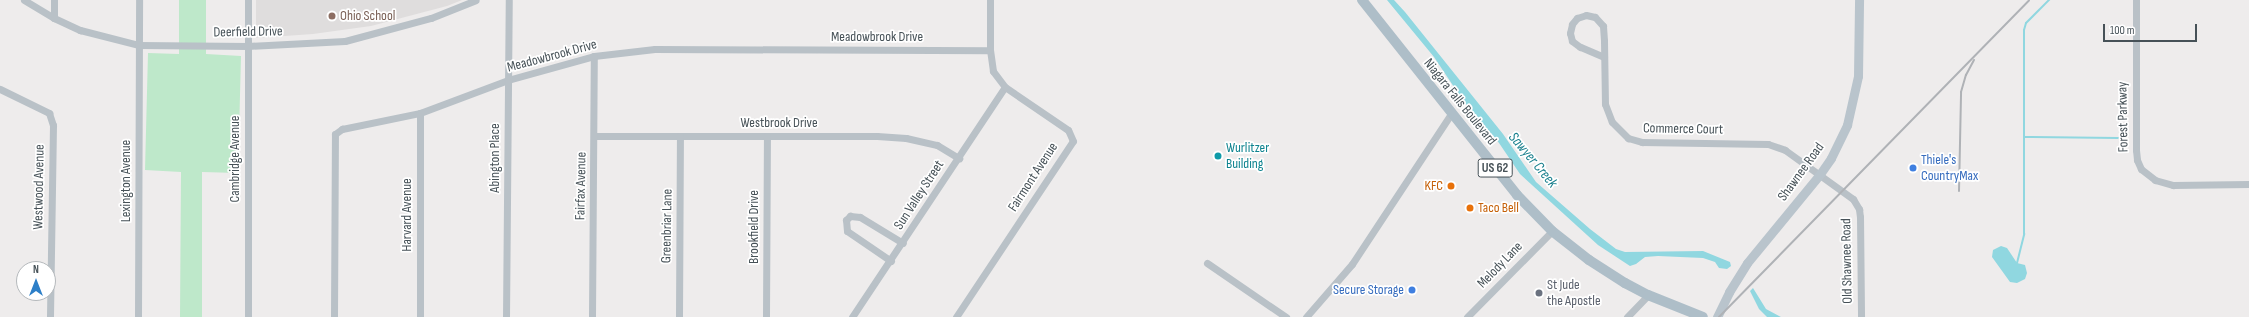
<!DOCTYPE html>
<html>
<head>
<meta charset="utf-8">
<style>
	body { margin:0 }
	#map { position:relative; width:2249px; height:317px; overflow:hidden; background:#eeecec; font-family:"Sofia Sans Condensed",sans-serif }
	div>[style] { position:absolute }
	.education>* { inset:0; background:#dfdddd }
	.green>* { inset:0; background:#bee8ca }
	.water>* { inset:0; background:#90d7e0 }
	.stream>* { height:2px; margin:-1px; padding:0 1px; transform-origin:1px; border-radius:1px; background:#90d7e0 }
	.minor>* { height:7px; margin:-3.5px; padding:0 3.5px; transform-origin:3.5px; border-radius:3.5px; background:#b9c1c7 }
	.secondary>* { height:9px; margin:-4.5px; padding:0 4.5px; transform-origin:4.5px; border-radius:4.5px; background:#b9c4cc }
	.primary>* { height:10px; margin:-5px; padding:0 5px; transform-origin:5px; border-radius:5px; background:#aebec8 }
	.rail>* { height:2px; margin:-1px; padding:0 1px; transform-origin:1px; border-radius:1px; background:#afb2b6 }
	.dots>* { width:11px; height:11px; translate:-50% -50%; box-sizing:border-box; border:2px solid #fff; border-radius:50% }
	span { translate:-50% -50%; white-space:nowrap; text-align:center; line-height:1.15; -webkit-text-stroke:3.5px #fff; paint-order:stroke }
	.shield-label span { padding:1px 3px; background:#fff; border:1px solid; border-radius:3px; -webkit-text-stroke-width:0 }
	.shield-label { font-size:13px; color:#465157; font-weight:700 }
	.education-label { font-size:14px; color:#785e54 }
	.left { translate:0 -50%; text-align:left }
	.street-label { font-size:14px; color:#465157 }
	.culture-label { font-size:14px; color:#0d838f }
	.shop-label { font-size:14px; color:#366cbe }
	.right { translate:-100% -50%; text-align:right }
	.food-label { font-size:14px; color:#c56008 }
	.worship-label { font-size:14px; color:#5b616d }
	.water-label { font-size:15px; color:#1b808e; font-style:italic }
	.north { position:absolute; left:16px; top:261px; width:40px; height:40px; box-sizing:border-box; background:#fff; border:1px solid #b5b9bc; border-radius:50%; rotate:0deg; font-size:11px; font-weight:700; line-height:16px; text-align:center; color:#465157 }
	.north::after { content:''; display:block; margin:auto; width:14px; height:18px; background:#2d7fc8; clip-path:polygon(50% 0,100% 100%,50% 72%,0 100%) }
	.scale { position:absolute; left:2103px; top:24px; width:94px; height:18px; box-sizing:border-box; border:2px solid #465157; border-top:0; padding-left:5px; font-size:12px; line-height:14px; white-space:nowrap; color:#465157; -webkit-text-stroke:3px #fff; paint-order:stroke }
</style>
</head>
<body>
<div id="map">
	<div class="education">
		<div style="clip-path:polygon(256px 0,462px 0,447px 6px,371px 26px,313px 34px,256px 38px)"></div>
	</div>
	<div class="green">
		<div style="clip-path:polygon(179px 0,206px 0,206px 54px,241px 56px,238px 173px,202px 172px,202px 317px,180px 317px,181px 172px,145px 170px,148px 53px,179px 54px)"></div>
	</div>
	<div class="water">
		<div style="clip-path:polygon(1387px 0,1394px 0,1405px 12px,1503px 134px,1536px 182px,1590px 229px,1616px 249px,1625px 252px,1703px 251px,1730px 262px,1731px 266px,1727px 269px,1719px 268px,1715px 262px,1703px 258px,1658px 256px,1645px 257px,1636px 264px,1630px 266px,1598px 245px,1520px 174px,1499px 143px,1464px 102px,1434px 57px)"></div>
		<div style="clip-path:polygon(2001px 246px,2007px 248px,2017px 263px,2025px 265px,2027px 273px,2025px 279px,2017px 283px,2010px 282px,1992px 257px,1993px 250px)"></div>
		<div style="clip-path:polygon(1753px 288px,1766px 309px,1781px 317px,1767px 317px,1759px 309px,1750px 291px)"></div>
	</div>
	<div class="stream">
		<div style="left:2024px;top:137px;width:94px;rotate:0.6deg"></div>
		<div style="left:2017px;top:263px;width:30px;rotate:-76deg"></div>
		<div style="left:2024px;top:234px;width:204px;rotate:-90deg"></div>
		<div style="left:2024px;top:30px;width:7px;rotate:-74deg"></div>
		<div style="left:2026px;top:23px;width:33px;rotate:-45deg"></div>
	</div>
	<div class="minor">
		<div style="left:24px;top:0;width:35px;rotate:31deg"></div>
		<div style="left:54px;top:18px;width:29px;rotate:25deg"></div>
		<div style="left:80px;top:30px;width:61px;rotate:14.3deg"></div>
		<div style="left:139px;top:45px;width:109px;rotate:0.5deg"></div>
		<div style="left:248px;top:46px;width:97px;rotate:-3deg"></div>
		<div style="left:345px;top:41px;width:89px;rotate:-15deg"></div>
		<div style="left:431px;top:18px;width:48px;rotate:-21.8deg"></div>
		<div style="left:248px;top:0;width:317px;rotate:90deg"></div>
		<div style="left:2136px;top:0;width:150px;rotate:90deg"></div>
		<div style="left:2136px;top:150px;width:10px;rotate:84deg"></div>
		<div style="left:2137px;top:160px;width:10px;rotate:66deg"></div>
		<div style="left:2141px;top:169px;width:18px;rotate:38deg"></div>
		<div style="left:2155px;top:180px;width:19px;rotate:16deg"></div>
		<div style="left:2173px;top:185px;width:76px;rotate:-0.8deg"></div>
		<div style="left:54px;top:18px;width:18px;rotate:-90deg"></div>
		<div style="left:1604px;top:57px;width:26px;rotate:-157deg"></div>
		<div style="left:1580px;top:47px;width:10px;rotate:-143deg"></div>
		<div style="left:1572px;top:41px;width:8px;rotate:-104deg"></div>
		<div style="left:1570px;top:33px;width:9px;rotate:-77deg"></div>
		<div style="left:1572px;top:24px;width:8px;rotate:-50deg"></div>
		<div style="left:1577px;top:18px;width:9px;rotate:-18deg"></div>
		<div style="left:1586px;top:15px;width:9px;rotate:13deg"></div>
		<div style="left:1595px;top:17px;width:12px;rotate:48deg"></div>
		<div style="left:1603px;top:26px;width:15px;rotate:86deg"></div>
		<div style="left:1604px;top:41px;width:63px;rotate:89.1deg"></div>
		<div style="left:1605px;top:104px;width:19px;rotate:69deg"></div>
		<div style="left:1612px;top:122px;width:23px;rotate:45deg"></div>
		<div style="left:1628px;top:138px;width:15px;rotate:16deg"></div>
		<div style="left:1642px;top:142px;width:126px;rotate:0.9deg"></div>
		<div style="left:1768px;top:144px;width:18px;rotate:19deg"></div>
		<div style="left:1785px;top:150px;width:84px;rotate:35.8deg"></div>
		<div style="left:1853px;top:199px;width:12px;rotate:59deg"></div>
		<div style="left:1859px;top:209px;width:8px;rotate:83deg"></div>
		<div style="left:1860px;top:217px;width:100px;rotate:89.4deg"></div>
		<div style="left:0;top:89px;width:55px;rotate:26.1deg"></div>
		<div style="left:49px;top:113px;width:13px;rotate:72deg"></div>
		<div style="left:53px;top:125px;width:192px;rotate:90.9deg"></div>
		<div style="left:594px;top:136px;width:283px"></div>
		<div style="left:877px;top:136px;width:29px;rotate:4deg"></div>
		<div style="left:906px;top:138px;width:32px;rotate:13deg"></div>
		<div style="left:937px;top:145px;width:26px;rotate:31deg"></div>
		<div style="left:891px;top:261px;width:53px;rotate:-145.7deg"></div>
		<div style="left:847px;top:231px;width:11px;rotate:-95deg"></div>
		<div style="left:846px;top:220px;width:6px;rotate:-45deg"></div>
		<div style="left:850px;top:216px;width:10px;rotate:6deg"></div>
		<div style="left:860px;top:217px;width:50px;rotate:31.2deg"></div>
		<div style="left:1207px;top:263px;width:96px;rotate:34.4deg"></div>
		<div style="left:138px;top:317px;width:317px;rotate:-89.8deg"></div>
		<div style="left:334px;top:317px;width:183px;rotate:-89.7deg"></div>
		<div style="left:335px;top:134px;width:9px;rotate:-36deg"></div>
		<div style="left:342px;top:129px;width:80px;rotate:-11.6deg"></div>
		<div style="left:420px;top:113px;width:94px;rotate:-20.6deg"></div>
		<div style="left:508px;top:80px;width:89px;rotate:-15.6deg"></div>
		<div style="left:594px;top:56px;width:61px;rotate:-6.5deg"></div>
		<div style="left:655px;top:49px;width:335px;rotate:0.2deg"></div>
		<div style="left:420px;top:317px;width:204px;rotate:-90deg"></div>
		<div style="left:506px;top:317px;width:317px;rotate:-89.5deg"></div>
		<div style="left:592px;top:317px;width:261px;rotate:-89.6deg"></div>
		<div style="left:679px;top:317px;width:181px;rotate:-89.7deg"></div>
		<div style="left:766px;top:317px;width:181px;rotate:-89.7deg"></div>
		<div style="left:852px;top:317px;width:276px;rotate:-56.4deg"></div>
		<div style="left:956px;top:317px;width:211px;rotate:-56.4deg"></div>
		<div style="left:1073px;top:141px;width:12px;rotate:-114deg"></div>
		<div style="left:1068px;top:130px;width:76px;rotate:-145.7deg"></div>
		<div style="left:1005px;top:87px;width:20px;rotate:-127deg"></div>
		<div style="left:993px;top:71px;width:21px;rotate:-98deg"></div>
		<div style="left:990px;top:50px;width:50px;rotate:-90deg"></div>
		<div style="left:1306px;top:317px;width:70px;rotate:-49deg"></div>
		<div style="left:1352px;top:264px;width:180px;rotate:-56.6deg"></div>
		<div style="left:1467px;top:317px;width:121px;rotate:-45.3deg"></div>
		<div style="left:1627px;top:317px;width:30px;rotate:-46deg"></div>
	</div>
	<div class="secondary">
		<div style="left:1717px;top:317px;width:28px;rotate:-64deg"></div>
		<div style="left:1729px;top:292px;width:34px;rotate:-58deg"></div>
		<div style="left:1747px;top:263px;width:115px;rotate:-50.6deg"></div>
		<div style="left:1820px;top:174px;width:19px;rotate:-55deg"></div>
		<div style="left:1831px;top:158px;width:37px;rotate:-64deg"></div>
		<div style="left:1847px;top:125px;width:50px;rotate:-77.3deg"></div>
		<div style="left:1858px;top:76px;width:76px;rotate:-89.2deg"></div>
	</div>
	<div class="primary">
		<div style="left:1362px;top:0;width:249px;rotate:51.5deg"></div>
		<div style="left:1517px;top:195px;width:50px;rotate:45.8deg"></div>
		<div style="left:1552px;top:231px;width:47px;rotate:38.1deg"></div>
		<div style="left:1589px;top:260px;width:43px;rotate:32.6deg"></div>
		<div style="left:1625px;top:283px;width:26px;rotate:28deg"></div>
		<div style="left:1648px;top:295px;width:59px;rotate:21.8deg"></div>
	</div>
	<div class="rail">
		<div style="left:1959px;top:191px;width:99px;rotate:-88.8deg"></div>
		<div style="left:1961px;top:92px;width:18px;rotate:-74deg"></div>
		<div style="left:1966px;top:75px;width:17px;rotate:-62deg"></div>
		<div style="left:1719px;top:317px;width:443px;rotate:-45.6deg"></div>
	</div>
	<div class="dots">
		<div style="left:332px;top:16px;background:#8d6e63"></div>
		<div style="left:1218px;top:156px;background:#0f9aa8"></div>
		<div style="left:1913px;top:168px;background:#3f7fe0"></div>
		<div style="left:1451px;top:186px;background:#e8710a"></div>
		<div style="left:1470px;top:208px;background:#e8710a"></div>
		<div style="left:1412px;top:290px;background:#3f7fe0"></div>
		<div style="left:1539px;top:293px;background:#6b7280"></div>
	</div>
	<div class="shield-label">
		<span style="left:1495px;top:168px">US 62</span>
	</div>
	<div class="education-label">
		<span class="left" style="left:340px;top:16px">Ohio School</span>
	</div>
	<div class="street-label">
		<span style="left:248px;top:32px;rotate:-1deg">Deerfield Drive</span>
		<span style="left:877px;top:37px">Meadowbrook Drive</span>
		<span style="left:552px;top:56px;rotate:-15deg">Meadowbrook Drive</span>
		<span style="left:1460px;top:102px;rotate:51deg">Niagara Falls Boulevard</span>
		<span style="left:2123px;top:117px;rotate:-91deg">Forest Parkway</span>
		<span style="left:779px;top:123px">Westbrook Drive</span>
		<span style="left:1683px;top:129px;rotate:1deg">Commerce Court</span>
		<span style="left:495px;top:158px;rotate:-90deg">Abington Place</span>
		<span style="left:235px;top:159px;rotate:-90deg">Cambridge Avenue</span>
		<span style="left:1801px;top:172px;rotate:-54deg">Shawnee Road</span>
		<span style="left:1033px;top:177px;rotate:-57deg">Fairmont Avenue</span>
		<span style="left:126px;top:181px;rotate:-90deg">Lexington Avenue</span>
		<span style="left:581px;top:186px;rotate:-89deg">Fairfax Avenue</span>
		<span style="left:39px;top:187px;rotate:-89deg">Westwood Avenue</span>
		<span style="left:919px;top:195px;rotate:-57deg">Sun Valley Street</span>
		<span style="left:407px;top:215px;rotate:-90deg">Harvard Avenue</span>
		<span style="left:667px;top:226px;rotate:-89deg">Greenbriar Lane</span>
		<span style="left:754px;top:227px;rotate:-90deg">Brookfield Drive</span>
		<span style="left:1847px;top:261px;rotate:-91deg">Old Shawnee Road</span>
		<span style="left:1500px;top:265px;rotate:-46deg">Melody Lane</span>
	</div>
	<div class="culture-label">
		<span class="left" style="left:1226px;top:156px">Wurlitzer<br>Building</span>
	</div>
	<div class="shop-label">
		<span class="left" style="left:1921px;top:168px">Thiele's<br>CountryMax</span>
		<span class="right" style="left:1404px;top:290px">Secure Storage</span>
	</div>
	<div class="food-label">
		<span class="right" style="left:1443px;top:186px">KFC</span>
		<span class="left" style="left:1478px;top:208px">Taco Bell</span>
	</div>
	<div class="worship-label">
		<span class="left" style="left:1547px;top:293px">St Jude<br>the Apostle</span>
	</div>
	<div class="water-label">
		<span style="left:1533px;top:160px;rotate:50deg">Sawyer Creek</span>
	</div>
	<div class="north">N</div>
	<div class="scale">100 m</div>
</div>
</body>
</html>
